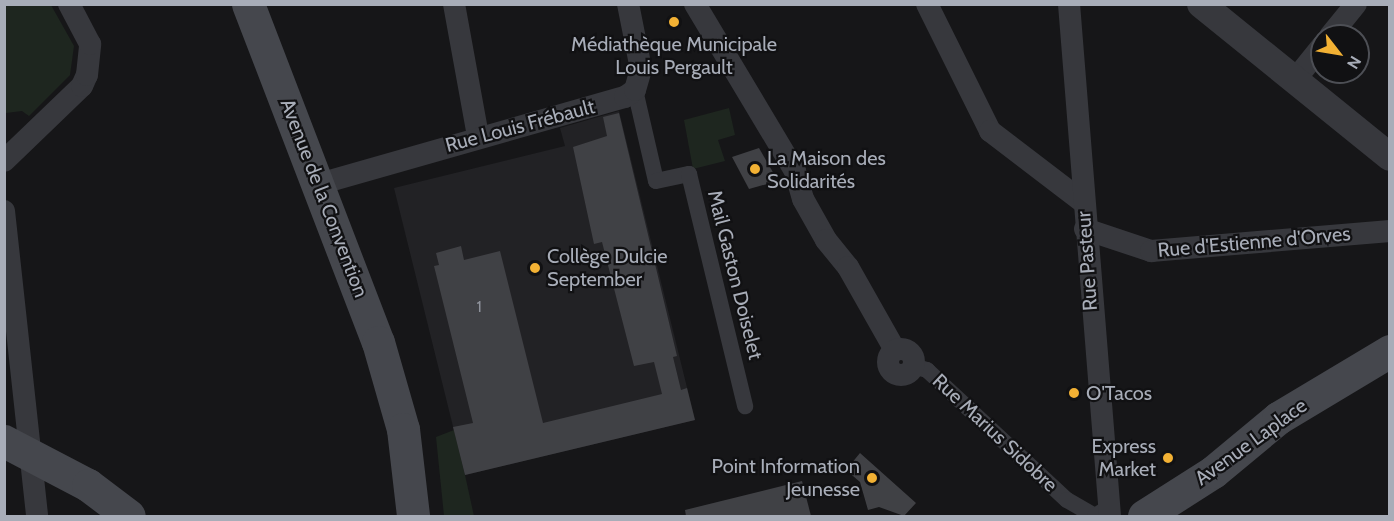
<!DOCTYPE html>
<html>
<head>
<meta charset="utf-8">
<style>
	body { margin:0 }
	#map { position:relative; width:1394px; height:521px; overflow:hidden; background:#161618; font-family:Cabin,sans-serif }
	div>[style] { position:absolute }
	.built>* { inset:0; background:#222225 }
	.green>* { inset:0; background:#1e261f }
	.building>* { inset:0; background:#404145 }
	.pedestrian>* { height:16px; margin:-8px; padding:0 8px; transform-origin:8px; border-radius:8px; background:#37383d }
	.minor>* { height:22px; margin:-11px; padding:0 11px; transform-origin:11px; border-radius:11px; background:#37383d }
	.minor>.ring { margin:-11px; padding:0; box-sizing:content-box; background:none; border:22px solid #37383d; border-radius:50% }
	.tertiary>* { height:28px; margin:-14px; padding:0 14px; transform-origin:14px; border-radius:14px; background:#37383d }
	.secondary>* { height:33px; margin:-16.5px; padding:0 16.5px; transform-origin:16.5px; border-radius:16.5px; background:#45474d }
	.dots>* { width:16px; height:16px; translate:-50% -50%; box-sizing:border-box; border:3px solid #111113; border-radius:50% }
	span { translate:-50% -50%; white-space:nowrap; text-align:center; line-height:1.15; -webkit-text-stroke:4.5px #111113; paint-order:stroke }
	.number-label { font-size:16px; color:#8e929b }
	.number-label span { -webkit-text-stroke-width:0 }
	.poi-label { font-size:20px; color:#a8adb8 }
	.left { translate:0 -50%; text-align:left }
	.right { translate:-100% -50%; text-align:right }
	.street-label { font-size:20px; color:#a8adb8 }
	.frame { position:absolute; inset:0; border:6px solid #a8adb8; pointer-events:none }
	.north { position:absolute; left:1310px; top:24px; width:60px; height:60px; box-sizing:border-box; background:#111113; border:2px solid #4d4f55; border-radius:50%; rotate:121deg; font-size:16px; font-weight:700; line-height:24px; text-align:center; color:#a8adb8 }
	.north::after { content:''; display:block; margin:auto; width:21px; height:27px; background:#f2b134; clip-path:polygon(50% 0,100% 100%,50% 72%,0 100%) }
</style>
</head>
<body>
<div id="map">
	<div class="built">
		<div style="clip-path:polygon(619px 111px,695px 420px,465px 475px,394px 188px,565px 146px,560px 128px)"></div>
	</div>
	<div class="green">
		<div style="clip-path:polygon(4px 5px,51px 5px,74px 46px,70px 75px,29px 116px,22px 111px,6px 113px)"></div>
		<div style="clip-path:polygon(729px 108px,735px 135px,718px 140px,725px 161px,693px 169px,684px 120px)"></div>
		<div style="clip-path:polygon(454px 430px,465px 475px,474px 516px,444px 516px,436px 437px)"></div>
	</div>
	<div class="building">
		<div style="clip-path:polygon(619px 113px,677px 356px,673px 357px,681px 390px,687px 388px,695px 420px,465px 475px,453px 427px,473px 423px,434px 266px,439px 265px,436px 253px,461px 246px,464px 260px,500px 251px,543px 423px,662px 394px,654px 362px,634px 366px,602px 242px,594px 244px,573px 147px,607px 136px,603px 117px)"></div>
		<div style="clip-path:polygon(759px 148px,778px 181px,749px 189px,732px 157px)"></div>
		<div style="clip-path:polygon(860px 453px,916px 503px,904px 516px,879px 507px,868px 510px,860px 482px,846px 470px)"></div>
		<div style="clip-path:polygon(802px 481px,811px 516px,686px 516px,685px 510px)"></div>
	</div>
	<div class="pedestrian">
		<div style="left:635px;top:90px;width:93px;rotate:77deg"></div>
		<div style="left:656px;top:181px;width:34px;rotate:-12deg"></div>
		<div style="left:689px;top:174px;width:239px;rotate:76.4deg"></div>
		<div style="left:913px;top:366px;width:15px;rotate:16deg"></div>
		<div style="left:927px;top:370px;width:191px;rotate:42.9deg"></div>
		<div style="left:1067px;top:500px;width:32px;rotate:30deg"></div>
		<div style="left:1095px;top:516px;width:13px;rotate:-32deg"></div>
	</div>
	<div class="minor">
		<div style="left:454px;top:4px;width:134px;rotate:79.7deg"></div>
		<div style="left:695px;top:4px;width:195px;rotate:59.1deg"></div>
		<div style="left:795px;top:171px;width:29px;rotate:74deg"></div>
		<div style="left:803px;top:199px;width:47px;rotate:60.7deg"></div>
		<div style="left:826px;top:240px;width:35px;rotate:51deg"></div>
		<div style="left:848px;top:267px;width:95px;rotate:60.5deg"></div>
		<div style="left:927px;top:4px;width:142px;rotate:63.6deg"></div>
		<div style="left:990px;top:131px;width:117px;rotate:37.4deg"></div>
		<div style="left:1069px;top:4px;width:514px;rotate:85.42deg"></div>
		<div style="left:1330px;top:36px;width:41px;rotate:-50.9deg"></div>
		<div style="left:1294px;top:81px;width:45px;rotate:-51.3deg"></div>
		<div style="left:4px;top:161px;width:108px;rotate:-43.9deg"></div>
		<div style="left:82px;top:86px;width:12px;rotate:-66deg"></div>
		<div style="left:87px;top:75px;width:31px;rotate:-84deg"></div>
		<div style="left:90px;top:44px;width:45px;rotate:-117.7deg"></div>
		<div style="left:319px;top:184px;width:318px;rotate:-15.9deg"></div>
		<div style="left:625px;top:97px;width:12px;rotate:-35deg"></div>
		<div style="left:635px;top:90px;width:22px;rotate:-74deg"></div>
		<div style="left:641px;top:69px;width:66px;rotate:-101.3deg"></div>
		<div style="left:4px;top:211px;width:307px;rotate:83.8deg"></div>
		<div style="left:1085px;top:229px;width:70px;rotate:18.4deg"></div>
		<div style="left:1151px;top:251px;width:240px;rotate:-4.8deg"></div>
		<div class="ring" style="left:888px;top:349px;width:4px;height:4px"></div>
	</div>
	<div class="tertiary">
		<div style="left:1201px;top:4px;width:243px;rotate:39deg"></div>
	</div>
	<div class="secondary">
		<div style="left:248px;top:4px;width:362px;rotate:69deg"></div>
		<div style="left:378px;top:342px;width:91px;rotate:74deg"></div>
		<div style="left:403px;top:429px;width:88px;rotate:83.4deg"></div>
		<div style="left:4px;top:441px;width:95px;rotate:27.6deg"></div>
		<div style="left:88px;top:485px;width:51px;rotate:37.1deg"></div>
		<div style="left:1144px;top:516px;width:82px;rotate:-32.5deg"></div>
		<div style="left:1213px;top:472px;width:85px;rotate:-39.7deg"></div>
		<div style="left:1278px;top:418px;width:131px;rotate:-30.9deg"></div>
	</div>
	<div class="dots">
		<div style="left:674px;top:22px;background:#f2b134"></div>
		<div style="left:755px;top:169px;background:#f2b134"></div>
		<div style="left:535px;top:268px;background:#f2b134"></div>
		<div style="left:1074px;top:393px;background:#f2b134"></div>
		<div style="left:1168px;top:458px;background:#f2b134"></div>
		<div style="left:872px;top:478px;background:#f2b134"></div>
	</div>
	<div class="number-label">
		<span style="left:479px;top:307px">1</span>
	</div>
	<div class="poi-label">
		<span style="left:674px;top:56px">Médiathèque Municipale<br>Louis Pergault</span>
		<span class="left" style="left:767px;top:170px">La Maison des<br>Solidarités</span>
		<span class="left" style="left:547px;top:268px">Collège Dulcie<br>September</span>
		<span class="left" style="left:1086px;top:393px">O'Tacos</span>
		<span class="right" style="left:1156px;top:458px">Express<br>Market</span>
		<span class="right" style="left:860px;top:478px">Point Information<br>Jeunesse</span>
	</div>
	<div class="street-label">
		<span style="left:520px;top:126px;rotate:-15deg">Rue Louis Frébault</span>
		<span style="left:324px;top:198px;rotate:69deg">Avenue de la Convention</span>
		<span style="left:1254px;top:242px;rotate:-5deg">Rue d'Estienne d'Orves</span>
		<span style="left:1087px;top:261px;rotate:-94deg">Rue Pasteur</span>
		<span style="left:735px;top:275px;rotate:76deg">Mail Gaston Doiselet</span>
		<span style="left:995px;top:433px;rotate:43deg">Rue Marius Sidobre</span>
		<span style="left:1251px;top:442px;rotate:-36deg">Avenue Laplace</span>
	</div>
	<div class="frame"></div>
	<div class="north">N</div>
</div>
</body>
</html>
